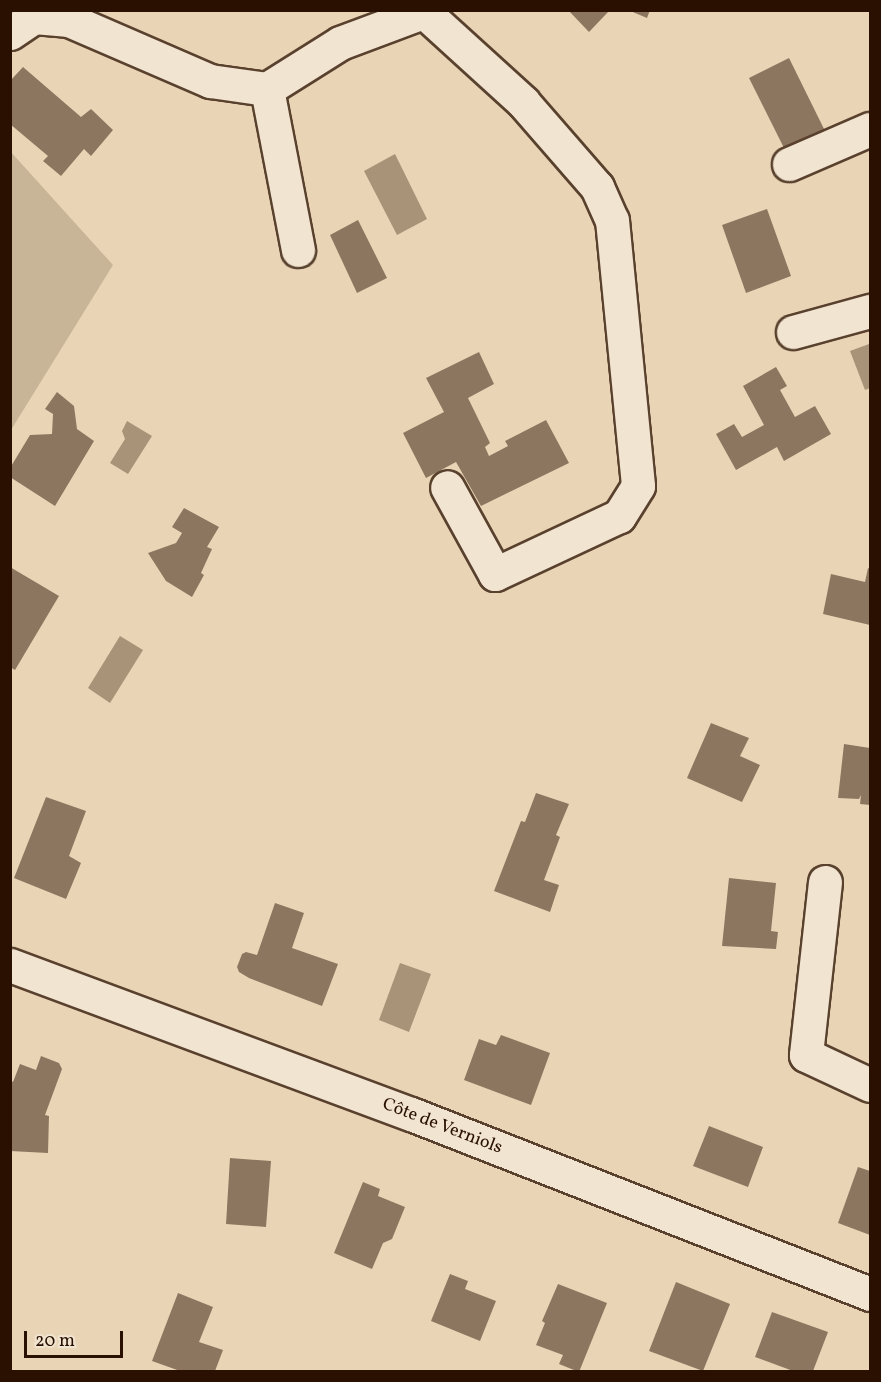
<!DOCTYPE html>
<html>
<head>
<meta charset="utf-8">
<style>
	body { margin:0 }
	#map { position:relative; width:881px; height:1382px; overflow:hidden; background:#e9d5b6; font-family:Vollkorn,serif }
	div>[style] { position:absolute }
	.green>* { inset:0; background:#c8b497 }
	.water>* { inset:0; background:#a89278 }
	.building>* { inset:0; background:#8d765f }
	.roads { filter:drop-shadow(2px 0 #59412e) drop-shadow(-2px 0 #59412e) drop-shadow(0 2px #59412e) drop-shadow(0 -2px #59412e) }
	.minor>* { height:33px; margin:-16.5px; padding:0 16.5px; transform-origin:16.5px; border-radius:16.5px; background:#f1e4d0 }
	span { translate:-50% -50%; white-space:nowrap; text-align:center; line-height:1.15; -webkit-text-stroke:4.5px #f1e4d0; paint-order:stroke }
	.street-label { font-size:18px; color:#291000 }
	.frame { position:absolute; inset:0; border:12px solid #291000; pointer-events:none }
	.scale { position:absolute; left:24px; top:1331px; width:99px; height:27px; box-sizing:border-box; border:3px solid #291000; border-top:0; padding-left:8px; font-size:18px; line-height:21px; white-space:nowrap; color:#291000; -webkit-text-stroke:4px #f1e4d0; paint-order:stroke }
</style>
</head>
<body>
<div id="map">
	<div class="green">
		<div style="clip-path:polygon(10px 151px,113px 265px,11px 430px,10px 430px)"></div>
	</div>
	<div class="water">
		<div style="clip-path:polygon(395px 154px,427px 219px,397px 235px,364px 171px)"></div>
		<div style="clip-path:polygon(869px 344px,870px 388px,865px 390px,850px 351px)"></div>
		<div style="clip-path:polygon(127px 421px,152px 436px,128px 474px,110px 463px,125px 439px,122px 431px)"></div>
		<div style="clip-path:polygon(120px 636px,143px 650px,110px 703px,88px 688px)"></div>
		<div style="clip-path:polygon(400px 963px,431px 974px,409px 1032px,379px 1020px)"></div>
	</div>
	<div class="building">
		<div style="clip-path:polygon(568px 10px,610px 10px,589px 32px)"></div>
		<div style="clip-path:polygon(628px 10px,650px 10px,647px 18px)"></div>
		<div style="clip-path:polygon(789px 58px,828px 137px,788px 156px,749px 78px)"></div>
		<div style="clip-path:polygon(23px 67px,81px 117px,91px 109px,113px 130px,91px 156px,84px 149px,61px 176px,43px 161px,48px 156px,10px 124px,10px 81px)"></div>
		<div style="clip-path:polygon(767px 209px,791px 276px,746px 293px,722px 225px)"></div>
		<div style="clip-path:polygon(358px 220px,387px 278px,357px 293px,330px 235px)"></div>
		<div style="clip-path:polygon(479px 352px,494px 384px,468px 398px,490px 443px,485px 447px,489px 456px,508px 446px,505px 441px,546px 420px,569px 463px,481px 506px,456px 462px,426px 478px,403px 433px,444px 412px,426px 378px)"></div>
		<div style="clip-path:polygon(776px 367px,787px 386px,780px 390px,795px 417px,815px 406px,831px 434px,784px 461px,777px 447px,736px 470px,716px 434px,734px 424px,742px 437px,764px 425px,743px 386px)"></div>
		<div style="clip-path:polygon(57px 392px,74px 406px,77px 429px,94px 441px,55px 506px,10px 477px,10px 468px,30px 435px,52px 434px,53px 414px,45px 409px)"></div>
		<div style="clip-path:polygon(184px 508px,219px 527px,207px 547px,212px 549px,201px 573px,204px 575px,192px 597px,166px 581px,148px 553px,176px 543px,182px 533px,172px 527px)"></div>
		<div style="clip-path:polygon(10px 567px,59px 596px,15px 670px,10px 667px)"></div>
		<div style="clip-path:polygon(868px 568px,870px 569px,870px 625px,823px 614px,831px 574px,865px 582px)"></div>
		<div style="clip-path:polygon(711px 723px,749px 738px,740px 756px,760px 765px,742px 802px,687px 778px)"></div>
		<div style="clip-path:polygon(844px 744px,870px 748px,870px 805px,860px 804px,861px 795px,859px 799px,838px 798px)"></div>
		<div style="clip-path:polygon(536px 793px,569px 804px,556px 835px,560px 837px,544px 880px,559px 885px,550px 912px,494px 891px,521px 821px,525px 822px)"></div>
		<div style="clip-path:polygon(46px 797px,86px 811px,69px 856px,81px 863px,66px 899px,14px 878px)"></div>
		<div style="clip-path:polygon(729px 878px,776px 883px,771px 931px,778px 932px,776px 949px,722px 946px)"></div>
		<div style="clip-path:polygon(275px 903px,304px 913px,292px 948px,338px 964px,322px 1006px,249px 978px,239px 972px,237px 967px,242px 954px,246px 952px,257px 955px)"></div>
		<div style="clip-path:polygon(501px 1035px,550px 1053px,531px 1105px,464px 1080px,479px 1039px,496px 1045px)"></div>
		<div style="clip-path:polygon(41px 1056px,59px 1063px,62px 1069px,45px 1115px,49px 1116px,48px 1153px,10px 1151px,10px 1080px,13px 1082px,20px 1064px,36px 1070px)"></div>
		<div style="clip-path:polygon(709px 1126px,763px 1147px,748px 1187px,693px 1166px)"></div>
		<div style="clip-path:polygon(230px 1158px,271px 1161px,266px 1227px,226px 1224px)"></div>
		<div style="clip-path:polygon(858px 1167px,870px 1171px,870px 1235px,838px 1223px)"></div>
		<div style="clip-path:polygon(363px 1182px,380px 1189px,378px 1196px,405px 1207px,392px 1239px,383px 1243px,372px 1269px,334px 1253px)"></div>
		<div style="clip-path:polygon(450px 1274px,468px 1281px,465px 1289px,496px 1301px,480px 1341px,431px 1321px)"></div>
		<div style="clip-path:polygon(676px 1282px,730px 1304px,703px 1371px,649px 1351px)"></div>
		<div style="clip-path:polygon(558px 1284px,607px 1303px,579px 1372px,559px 1364px,563px 1355px,536px 1345px,545px 1323px,542px 1321px)"></div>
		<div style="clip-path:polygon(178px 1293px,213px 1307px,199px 1342px,223px 1350px,215px 1371px,180px 1371px,152px 1361px)"></div>
		<div style="clip-path:polygon(772px 1312px,828px 1332px,813px 1371px,793px 1371px,755px 1357px)"></div>
	</div>
	<div class="roads">
		<div class="minor">
			<div style="left:422px;top:10px;width:137px;rotate:42.3deg"></div>
			<div style="left:523px;top:102px;width:113px;rotate:49deg"></div>
			<div style="left:597px;top:187px;width:36px;rotate:66deg"></div>
			<div style="left:612px;top:220px;width:267px;rotate:84.4deg"></div>
			<div style="left:638px;top:486px;width:36px;rotate:122deg"></div>
			<div style="left:619px;top:516px;width:137px;rotate:154.9deg"></div>
			<div style="left:495px;top:574px;width:99px;rotate:-118.9deg"></div>
			<div style="left:10px;top:33px;width:29px;rotate:-34deg"></div>
			<div style="left:34px;top:17px;width:35px;rotate:5deg"></div>
			<div style="left:69px;top:20px;width:154px;rotate:23.4deg"></div>
			<div style="left:210px;top:81px;width:58px;rotate:8deg"></div>
			<div style="left:267px;top:89px;width:86px;rotate:-32.2deg"></div>
			<div style="left:340px;top:43px;width:89px;rotate:-20.5deg"></div>
			<div style="left:267px;top:89px;width:164px;rotate:79.1deg"></div>
			<div style="left:789px;top:164px;width:88px;rotate:-23.4deg"></div>
			<div style="left:793px;top:332px;width:80px;rotate:-15.3deg"></div>
			<div style="left:825px;top:882px;width:174px;rotate:96.3deg"></div>
			<div style="left:806px;top:1055px;width:71px;rotate:25.1deg"></div>
			<div style="left:10px;top:965px;width:428px;rotate:20.4deg"></div>
			<div style="left:411px;top:1114px;width:493px;rotate:21.4deg"></div>
		</div>
	</div>
	<div class="street-label">
		<span style="left:442px;top:1127px;rotate:21deg">Côte de Verniols</span>
	</div>
	<div class="frame"></div>
	<div class="scale">20 m</div>
</div>
</body>
</html>
